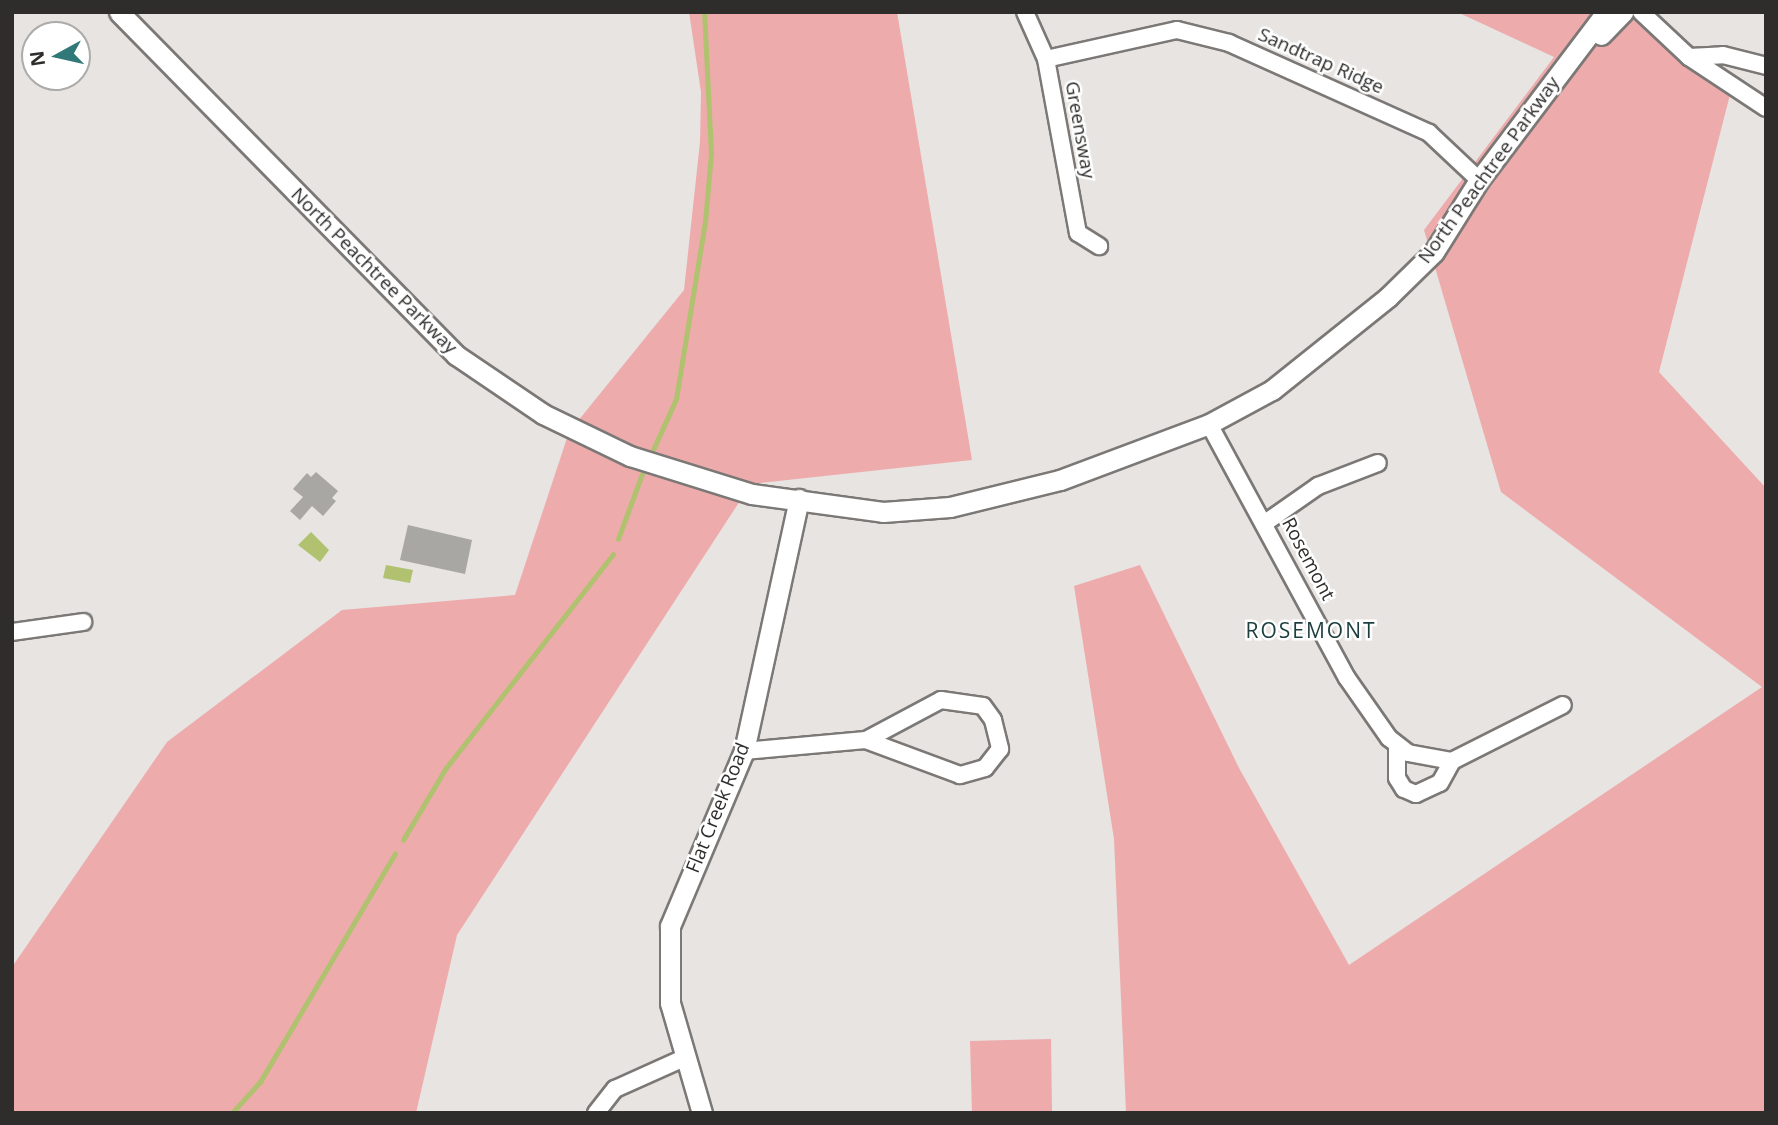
<!DOCTYPE html>
<html>
<head>
<meta charset="utf-8">
<style>
	body { margin:0 }
	#map { position:relative; width:1778px; height:1125px; overflow:hidden; background:#e7e4e2; font-family:"Open Sans",sans-serif }
	div>[style] { position:absolute }
	.green>* { inset:0; background:#eeabac }
	.water>* { inset:0; background:#b0c170 }
	.stream>* { height:4.5px; margin:-2.25px; padding:0 2.25px; transform-origin:2.25px; border-radius:2.25px; background:#b0c170 }
	.building>* { inset:0; background:#a8a7a4 }
	.roads { filter:drop-shadow(2px 0 #7b7876) drop-shadow(-2px 0 #7b7876) drop-shadow(0 2px #7b7876) drop-shadow(0 -2px #7b7876) }
	.minor>* { height:16px; margin:-8px; padding:0 8px; transform-origin:8px; border-radius:8px; background:#fff }
	.tertiary>* { height:19px; margin:-9.5px; padding:0 9.5px; transform-origin:9.5px; border-radius:9.5px; background:#fff }
	span { translate:-50% -50%; white-space:nowrap; text-align:center; line-height:1.15; -webkit-text-stroke:5px #fff; paint-order:stroke }
	.street-label { font-size:19px; color:#2e2d2c }
	.neighbourhood-label { font-size:21px; color:#1c3e3e; letter-spacing:2px }
	.frame { position:absolute; inset:0; border:14px solid #2e2d2c; pointer-events:none }
	.north { position:absolute; left:21px; top:21px; width:70px; height:70px; box-sizing:border-box; background:#fff; border:2px solid #ababab; border-radius:50%; rotate:262deg; font-size:19px; font-weight:700; line-height:28px; text-align:center; color:#2e2d2c }
	.north::after { content:''; display:block; margin:auto; width:24px; height:32px; background:#307978; clip-path:polygon(50% 0,100% 100%,50% 72%,0 100%) }
</style>
</head>
<body>
<div id="map">
	<div class="green">
		<div style="clip-path:polygon(689px 12px,897px 12px,972px 460px,751px 484px,457px 935px,416px 1113px,12px 1113px,12px 967px,167px 742px,342px 610px,515px 595px,569px 432px,684px 290px,700px 142px,701px 92px)"></div>
		<div style="clip-path:polygon(1457px 12px,1651px 12px,1734px 79px,1659px 372px,1766px 488px,1766px 1113px,1126px 1113px,1114px 839px,1074px 586px,1140px 565px,1239px 768px,1349px 965px,1762px 687px,1501px 492px,1424px 230px,1554px 57px)"></div>
		<div style="clip-path:polygon(1051px 1039px,1052px 1111px,972px 1113px,970px 1041px)"></div>
	</div>
	<div class="water">
		<div style="clip-path:polygon(311px 532px,329px 550px,320px 562px,298px 545px)"></div>
		<div style="clip-path:polygon(386px 565px,413px 570px,410px 583px,383px 578px)"></div>
	</div>
	<div class="stream">
		<div style="left:653px;top:450px;width:56px;rotate:-65.7deg"></div>
		<div style="left:676px;top:399px;width:179px;rotate:-80.7deg"></div>
		<div style="left:705px;top:222px;width:68px;rotate:-85deg"></div>
		<div style="left:711px;top:154px;width:142px;rotate:-92.8deg"></div>
		<div style="left:618px;top:539px;width:69px;rotate:-69.7deg"></div>
		<div style="left:403px;top:840px;width:84px;rotate:-59.2deg"></div>
		<div style="left:446px;top:768px;width:271px;rotate:-52deg"></div>
		<div style="left:232px;top:1113px;width:42px;rotate:-47.9deg"></div>
		<div style="left:260px;top:1082px;width:265px;rotate:-59.4deg"></div>
	</div>
	<div class="building">
		<div style="clip-path:polygon(316px 472px,338px 491px,332px 498px,336px 501px,323px 516px,312px 506px,300px 520px,290px 511px,303px 497px,293px 489px,307px 473px,311px 477px)"></div>
		<div style="clip-path:polygon(408px 525px,472px 540px,465px 574px,400px 560px)"></div>
	</div>
	<div class="roads">
		<div class="minor">
			<div style="left:1025px;top:12px;width:51px;rotate:65.9deg"></div>
			<div style="left:1046px;top:59px;width:177px;rotate:79.6deg"></div>
			<div style="left:1078px;top:233px;width:25px;rotate:32deg"></div>
			<div style="left:1641px;top:12px;width:66px;rotate:43.2deg"></div>
			<div style="left:1689px;top:57px;width:92px;rotate:33.5deg"></div>
			<div style="left:1689px;top:57px;width:34px;rotate:-3deg"></div>
			<div style="left:1723px;top:55px;width:44px;rotate:14.3deg"></div>
			<div style="left:1046px;top:59px;width:134px;rotate:-12.5deg"></div>
			<div style="left:1177px;top:30px;width:54px;rotate:14deg"></div>
			<div style="left:1229px;top:43px;width:219px;rotate:24.2deg"></div>
			<div style="left:1429px;top:133px;width:69px;rotate:43.2deg"></div>
			<div style="left:1209px;top:424px;width:289px;rotate:61.5deg"></div>
			<div style="left:1347px;top:678px;width:73px;rotate:55deg"></div>
			<div style="left:1389px;top:738px;width:24px;rotate:38deg"></div>
			<div style="left:1408px;top:753px;width:45px;rotate:10.3deg"></div>
			<div style="left:1452px;top:761px;width:124px;rotate:-26.8deg"></div>
			<div style="left:1265px;top:523px;width:65px;rotate:-34.9deg"></div>
			<div style="left:1318px;top:486px;width:64px;rotate:-21deg"></div>
			<div style="left:12px;top:632px;width:72px;rotate:-8deg"></div>
			<div style="left:941px;top:700px;width:42px;rotate:8.1deg"></div>
			<div style="left:983px;top:706px;width:17px;rotate:54deg"></div>
			<div style="left:993px;top:720px;width:30px;rotate:76deg"></div>
			<div style="left:1000px;top:749px;width:24px;rotate:128deg"></div>
			<div style="left:985px;top:768px;width:26px;rotate:164deg"></div>
			<div style="left:960px;top:775px;width:100px;rotate:-159.6deg"></div>
			<div style="left:866px;top:740px;width:85px;rotate:-28.1deg"></div>
			<div style="left:1397px;top:745px;width:33px;rotate:90deg"></div>
			<div style="left:1397px;top:778px;width:13px;rotate:58deg"></div>
			<div style="left:1404px;top:789px;width:13px;rotate:23deg"></div>
			<div style="left:1416px;top:794px;width:26px;rotate:-25deg"></div>
			<div style="left:1440px;top:783px;width:25px;rotate:-61deg"></div>
			<div style="left:744px;top:751px;width:122px;rotate:-5.2deg"></div>
			<div style="left:596px;top:1113px;width:31px;rotate:-52deg"></div>
			<div style="left:615px;top:1089px;width:76px;rotate:-24.2deg"></div>
		</div>
		<div class="tertiary">
			<div style="left:119px;top:12px;width:481px;rotate:45.5deg"></div>
			<div style="left:456px;top:355px;width:105px;rotate:34.1deg"></div>
			<div style="left:543px;top:414px;width:97px;rotate:25.8deg"></div>
			<div style="left:630px;top:456px;width:128px;rotate:17.3deg"></div>
			<div style="left:752px;top:494px;width:132px;rotate:7.8deg"></div>
			<div style="left:883px;top:512px;width:67px;rotate:-4.3deg"></div>
			<div style="left:950px;top:507px;width:113px;rotate:-13.8deg"></div>
			<div style="left:1060px;top:480px;width:159px;rotate:-20.6deg"></div>
			<div style="left:1209px;top:424px;width:72px;rotate:-28.4deg"></div>
			<div style="left:1272px;top:390px;width:149px;rotate:-38.7deg"></div>
			<div style="left:1388px;top:297px;width:64px;rotate:-44.4deg"></div>
			<div style="left:1434px;top:252px;width:85px;rotate:-58deg"></div>
			<div style="left:1479px;top:180px;width:211px;rotate:-52.9deg"></div>
			<div style="left:1601px;top:35px;width:32px;rotate:-46deg"></div>
			<div style="left:702px;top:1113px;width:115px;rotate:-106.2deg"></div>
			<div style="left:670px;top:1003px;width:77px;rotate:-90deg"></div>
			<div style="left:670px;top:926px;width:190px;rotate:-67.1deg"></div>
			<div style="left:744px;top:751px;width:258px;rotate:-77.7deg"></div>
		</div>
	</div>
	<div class="street-label">
		<span style="left:1321px;top:61px;rotate:24deg">Sandtrap Ridge</span>
		<span style="left:1080px;top:130px;rotate:80deg">Greensway</span>
		<span style="left:1489px;top:170px;rotate:-54deg">North Peachtree Parkway</span>
		<span style="left:374px;top:271px;rotate:45deg">North Peachtree Parkway</span>
		<span style="left:1308px;top:559px;rotate:62deg">Rosemont</span>
		<span style="left:718px;top:808px;rotate:-68deg">Flat Creek Road</span>
	</div>
	<div class="neighbourhood-label">
		<span style="left:1311px;top:630px">ROSEMONT</span>
	</div>
	<div class="frame"></div>
	<div class="north">N</div>
</div>
</body>
</html>
